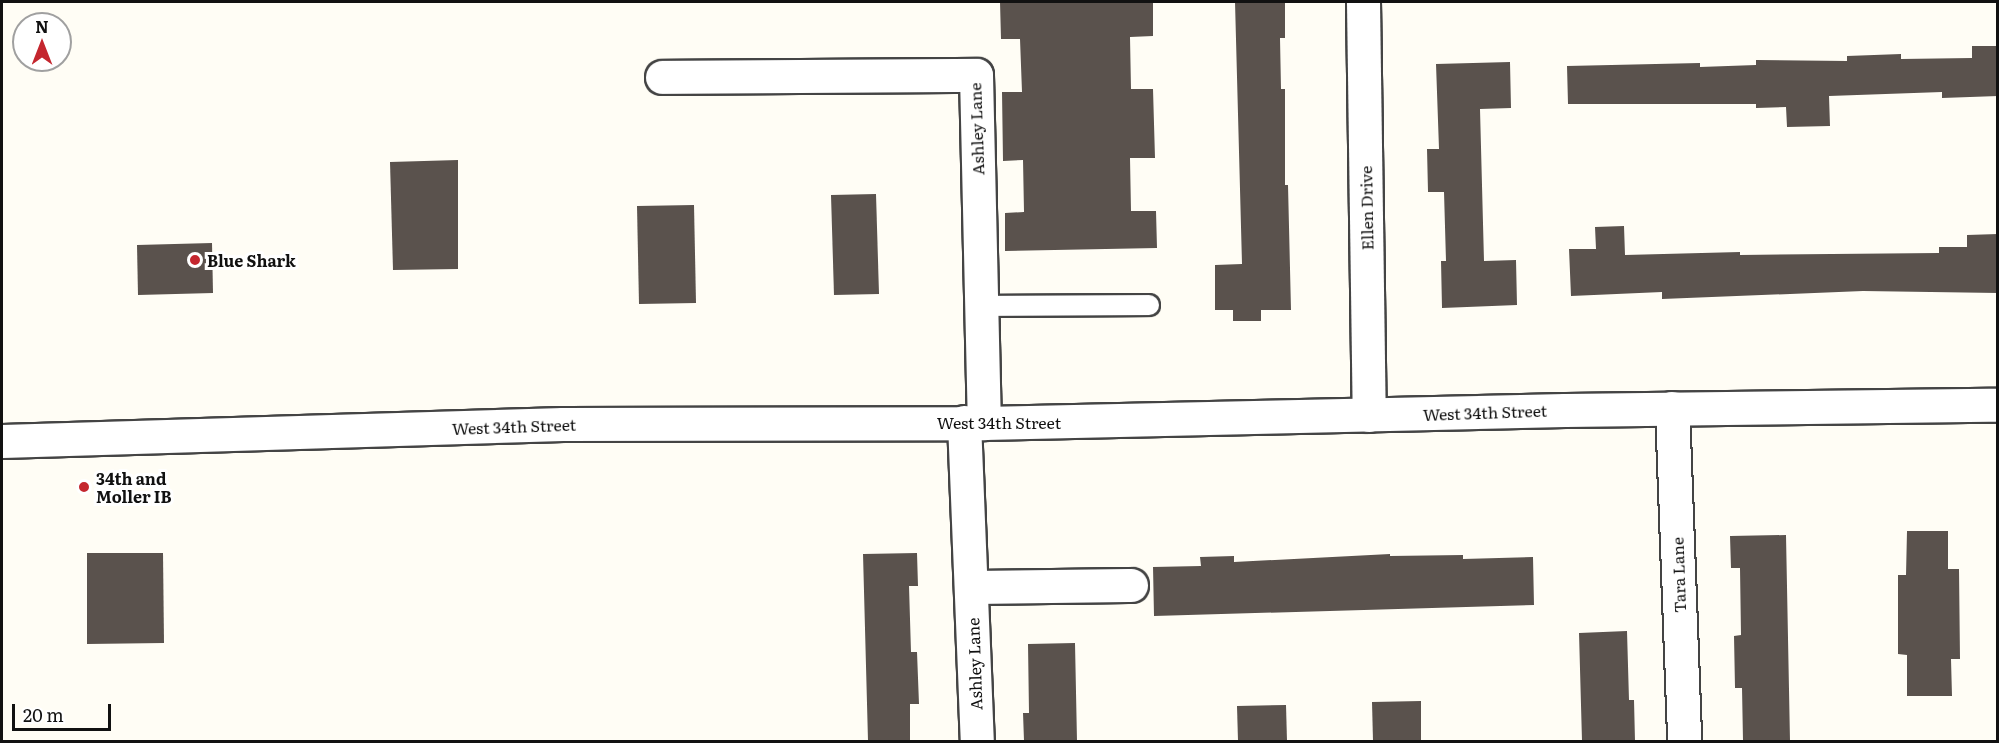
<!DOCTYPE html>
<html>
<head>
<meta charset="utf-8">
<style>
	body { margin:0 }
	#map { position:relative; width:1999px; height:743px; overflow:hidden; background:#fffdf5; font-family:Literata,serif }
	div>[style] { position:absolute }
	.building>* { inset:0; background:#5a524d }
	.roads { filter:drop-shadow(2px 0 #444) drop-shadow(-2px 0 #444) drop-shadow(0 2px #444) drop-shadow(0 -2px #444) }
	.service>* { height:20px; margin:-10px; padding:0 10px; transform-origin:10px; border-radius:10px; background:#fff }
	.minor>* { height:33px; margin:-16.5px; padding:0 16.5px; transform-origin:16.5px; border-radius:16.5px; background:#fff }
	.tertiary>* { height:33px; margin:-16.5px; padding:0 16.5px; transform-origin:16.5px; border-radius:16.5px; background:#fff }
	.dots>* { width:16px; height:16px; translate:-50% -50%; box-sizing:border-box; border:3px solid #fff; border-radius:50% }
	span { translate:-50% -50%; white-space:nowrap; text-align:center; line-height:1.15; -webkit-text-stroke:6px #fff; paint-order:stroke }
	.street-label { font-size:16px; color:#111 }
	.poi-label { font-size:16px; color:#111; font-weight:700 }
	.left { translate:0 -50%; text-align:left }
	.frame { position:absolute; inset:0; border:3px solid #111; pointer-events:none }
	.north { position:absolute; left:12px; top:12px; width:60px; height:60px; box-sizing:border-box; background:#fff; border:2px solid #a0a0a0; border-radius:50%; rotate:0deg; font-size:16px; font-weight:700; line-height:24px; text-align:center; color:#111 }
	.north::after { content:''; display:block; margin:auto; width:21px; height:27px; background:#c4262e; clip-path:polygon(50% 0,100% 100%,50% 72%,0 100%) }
	.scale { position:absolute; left:12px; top:704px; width:99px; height:27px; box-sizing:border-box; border:3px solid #111; border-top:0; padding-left:8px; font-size:18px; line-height:21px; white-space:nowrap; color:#111; -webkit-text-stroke:4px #fff; paint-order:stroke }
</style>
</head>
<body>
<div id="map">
	<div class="building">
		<div style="clip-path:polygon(1000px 2px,1153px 2px,1153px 36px,1130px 37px,1131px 89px,1153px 89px,1155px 158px,1130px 158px,1131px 211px,1156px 211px,1157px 248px,1005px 251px,1005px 213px,1024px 212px,1023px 160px,1003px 161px,1002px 92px,1022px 92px,1020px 39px,1001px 39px)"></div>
		<div style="clip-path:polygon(1235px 2px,1285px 2px,1285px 38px,1280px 38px,1281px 89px,1285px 89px,1285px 185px,1288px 185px,1291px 310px,1261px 310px,1261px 321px,1233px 321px,1233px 310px,1215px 310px,1215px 265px,1242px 264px)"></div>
		<div style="clip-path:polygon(1972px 46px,1998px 46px,1998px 96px,1942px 98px,1942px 92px,1829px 96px,1830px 126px,1787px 127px,1786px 107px,1756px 108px,1756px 104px,1568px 104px,1567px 66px,1700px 63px,1700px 67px,1756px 65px,1756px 60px,1847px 61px,1847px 56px,1901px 54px,1901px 59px,1972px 58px)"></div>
		<div style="clip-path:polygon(1510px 62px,1511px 108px,1480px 109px,1484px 261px,1516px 260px,1517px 305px,1442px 308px,1441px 261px,1446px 261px,1444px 192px,1428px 192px,1427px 149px,1439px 149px,1436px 64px)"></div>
		<div style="clip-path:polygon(458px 160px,458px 269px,393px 270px,390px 162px)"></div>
		<div style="clip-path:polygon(876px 194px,879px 294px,834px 295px,831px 195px)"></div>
		<div style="clip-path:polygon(694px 205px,696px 303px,639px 304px,637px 206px)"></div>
		<div style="clip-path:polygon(1624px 226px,1625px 255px,1740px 252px,1740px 255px,1939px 253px,1939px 247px,1967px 247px,1967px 235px,1998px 234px,1998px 293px,1863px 291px,1662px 299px,1662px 292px,1571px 296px,1569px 249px,1596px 249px,1595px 227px)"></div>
		<div style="clip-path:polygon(212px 243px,213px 293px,138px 295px,137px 245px)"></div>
		<div style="clip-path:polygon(1907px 531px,1948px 531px,1948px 569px,1959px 569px,1960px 659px,1951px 659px,1952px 696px,1907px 696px,1907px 655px,1898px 654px,1898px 575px,1906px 575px)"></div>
		<div style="clip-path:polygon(1786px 535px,1790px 741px,1743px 741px,1742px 688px,1735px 688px,1734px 636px,1741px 635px,1740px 568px,1731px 568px,1730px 536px)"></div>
		<div style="clip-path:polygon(87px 553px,163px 553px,164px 643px,87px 644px)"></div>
		<div style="clip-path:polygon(917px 553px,918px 586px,909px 586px,911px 652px,917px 652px,919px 704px,910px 704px,910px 741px,868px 741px,863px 554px)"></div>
		<div style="clip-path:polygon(1390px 554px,1390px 556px,1463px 555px,1463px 559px,1533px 557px,1534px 605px,1154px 616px,1153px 567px,1201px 566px,1200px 557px,1234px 556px,1234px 562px)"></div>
		<div style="clip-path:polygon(1627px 631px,1629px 700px,1634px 700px,1635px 741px,1582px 741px,1579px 633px)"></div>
		<div style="clip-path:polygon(1075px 643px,1077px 741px,1024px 741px,1023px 713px,1029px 713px,1028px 644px)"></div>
		<div style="clip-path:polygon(1421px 701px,1421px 741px,1373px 741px,1372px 702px)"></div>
		<div style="clip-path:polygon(1286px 705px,1287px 741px,1238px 741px,1237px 706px)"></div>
	</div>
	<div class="roads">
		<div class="service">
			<div style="left:981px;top:306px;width:168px;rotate:-0.3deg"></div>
		</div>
		<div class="minor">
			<div style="left:1363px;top:2px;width:413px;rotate:89.2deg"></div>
			<div style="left:662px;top:77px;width:314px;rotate:-0.4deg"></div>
			<div style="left:976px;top:75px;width:348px;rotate:88.7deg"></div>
			<div style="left:1672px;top:408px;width:334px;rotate:87.9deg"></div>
			<div style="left:964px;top:422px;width:320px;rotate:87.7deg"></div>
			<div style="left:971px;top:587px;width:160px;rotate:-0.7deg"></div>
		</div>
		<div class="tertiary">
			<div style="left:2px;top:441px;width:561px;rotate:-1.74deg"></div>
			<div style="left:563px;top:424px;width:421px;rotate:-0.1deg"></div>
			<div style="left:984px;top:423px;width:581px;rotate:-1.28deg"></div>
			<div style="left:1565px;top:410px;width:433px;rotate:-0.7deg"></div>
		</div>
	</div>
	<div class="dots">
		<div style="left:195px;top:260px;background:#c4262e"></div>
		<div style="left:84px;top:487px;background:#c4262e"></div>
	</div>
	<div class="street-label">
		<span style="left:976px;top:129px;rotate:-92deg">Ashley Lane</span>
		<span style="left:1366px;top:208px;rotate:-91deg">Ellen Drive</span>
		<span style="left:1485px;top:412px;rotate:-2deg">West 34th Street</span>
		<span style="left:999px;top:422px">West 34th Street</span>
		<span style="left:514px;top:426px;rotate:-2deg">West 34th Street</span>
		<span style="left:1678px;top:575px;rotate:-92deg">Tara Lane</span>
		<span style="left:974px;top:664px;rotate:-92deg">Ashley Lane</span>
	</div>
	<div class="poi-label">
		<span class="left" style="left:207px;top:260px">Blue Shark</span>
		<span class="left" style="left:96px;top:487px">34th and<br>Moller IB</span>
	</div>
	<div class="frame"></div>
	<div class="north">N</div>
	<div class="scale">20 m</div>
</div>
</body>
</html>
